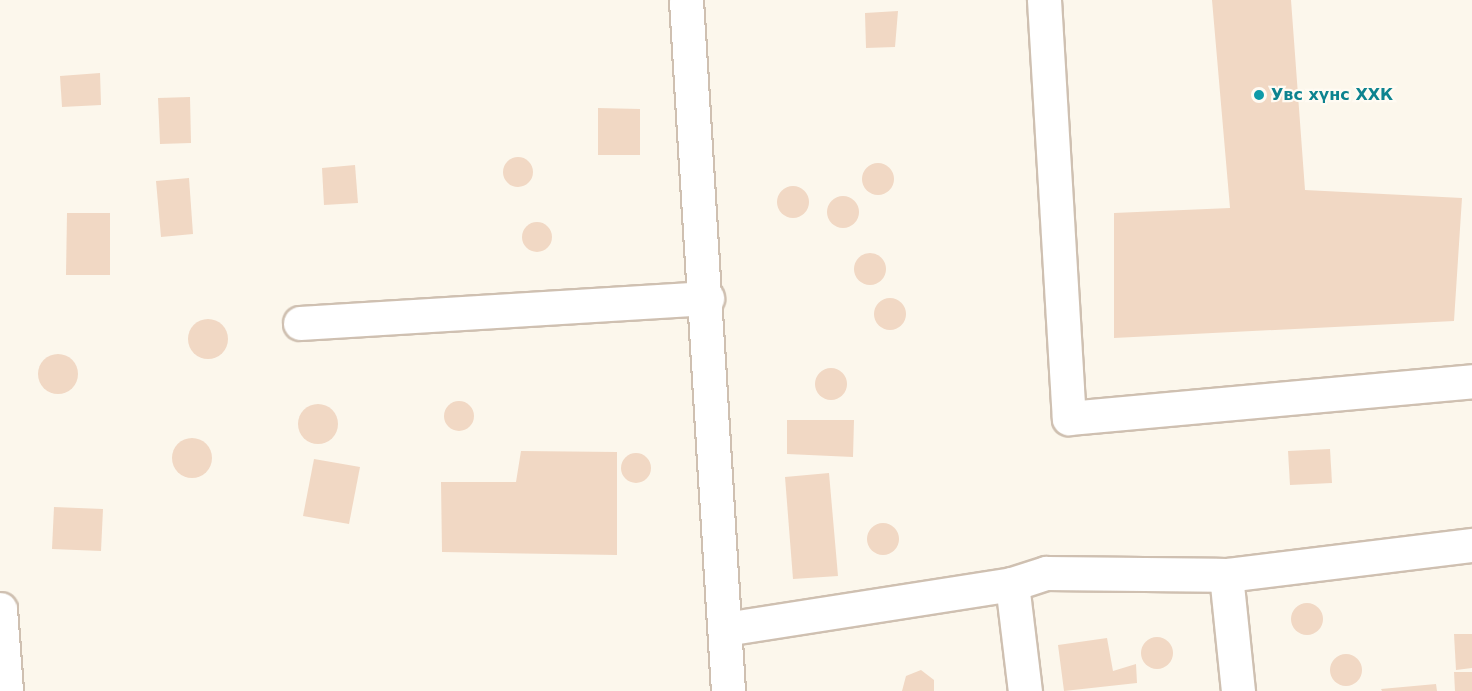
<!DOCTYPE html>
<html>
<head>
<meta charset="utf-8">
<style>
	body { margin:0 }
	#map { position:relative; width:1472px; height:691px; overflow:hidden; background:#fcf7ec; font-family:"DejaVu Sans",sans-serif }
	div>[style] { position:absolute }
	.building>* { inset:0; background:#f1d8c4 }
	.round { border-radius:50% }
	.roads { filter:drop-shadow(2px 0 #cfc0b1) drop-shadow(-2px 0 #cfc0b1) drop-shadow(0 2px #cfc0b1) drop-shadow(0 -2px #cfc0b1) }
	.minor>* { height:33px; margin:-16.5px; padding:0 16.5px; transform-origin:16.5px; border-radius:16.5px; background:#fff }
	.dots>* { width:16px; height:16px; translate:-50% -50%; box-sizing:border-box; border:3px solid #fffbf3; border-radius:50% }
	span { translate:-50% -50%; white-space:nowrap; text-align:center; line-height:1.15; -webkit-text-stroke:4.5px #fffbf3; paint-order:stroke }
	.culture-label { font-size:16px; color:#0d838f; font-weight:700 }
	.left { translate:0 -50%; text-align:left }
</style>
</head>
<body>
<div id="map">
	<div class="building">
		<div style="clip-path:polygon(1212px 0,1291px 0,1305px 190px,1462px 198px,1454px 321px,1114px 338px,1114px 213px,1230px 208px)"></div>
		<div style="clip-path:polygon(898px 11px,895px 47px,866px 48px,865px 13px)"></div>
		<div style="clip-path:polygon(100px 73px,101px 105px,62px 107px,60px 76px)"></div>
		<div style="clip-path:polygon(190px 97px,191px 143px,160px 144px,158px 98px)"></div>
		<div style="clip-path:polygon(598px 108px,640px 109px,640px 155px,598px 155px)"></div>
		<div class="round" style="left:503px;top:157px;width:30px;height:30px"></div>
		<div class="round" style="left:862px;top:163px;width:32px;height:32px"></div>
		<div style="clip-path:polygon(355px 165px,358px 203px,324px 205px,322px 168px)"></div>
		<div style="clip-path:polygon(189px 178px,193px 234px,161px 237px,156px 181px)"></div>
		<div class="round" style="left:777px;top:186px;width:32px;height:32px"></div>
		<div class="round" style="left:827px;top:196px;width:32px;height:32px"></div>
		<div style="clip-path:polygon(67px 213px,110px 213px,110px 275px,66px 275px)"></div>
		<div class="round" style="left:522px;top:222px;width:30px;height:30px"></div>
		<div class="round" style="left:854px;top:253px;width:32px;height:32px"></div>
		<div class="round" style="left:874px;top:298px;width:32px;height:32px"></div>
		<div class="round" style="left:188px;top:319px;width:40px;height:40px"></div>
		<div class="round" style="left:38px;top:354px;width:40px;height:40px"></div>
		<div class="round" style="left:815px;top:368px;width:32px;height:32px"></div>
		<div class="round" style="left:444px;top:401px;width:30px;height:30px"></div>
		<div class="round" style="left:298px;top:404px;width:40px;height:40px"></div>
		<div style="clip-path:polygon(787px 420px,854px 420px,853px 457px,787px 454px)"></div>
		<div class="round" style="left:172px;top:438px;width:40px;height:40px"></div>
		<div style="clip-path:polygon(1330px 449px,1332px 483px,1290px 485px,1288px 451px)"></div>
		<div style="clip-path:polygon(521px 451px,617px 452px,617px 555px,442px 552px,441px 482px,516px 482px)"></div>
		<div class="round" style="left:621px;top:453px;width:30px;height:30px"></div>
		<div style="clip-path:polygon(314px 459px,360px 467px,349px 524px,303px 516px)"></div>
		<div style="clip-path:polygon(829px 473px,838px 576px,793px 579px,785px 477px)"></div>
		<div style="clip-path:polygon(54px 507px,103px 509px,101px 551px,52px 549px)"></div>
		<div class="round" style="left:867px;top:523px;width:32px;height:32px"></div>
		<div class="round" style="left:1291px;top:603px;width:32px;height:32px"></div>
		<div style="clip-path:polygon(1454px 634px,1472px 634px,1472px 668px,1456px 670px)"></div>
		<div class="round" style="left:1141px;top:637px;width:32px;height:32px"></div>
		<div style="clip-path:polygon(1107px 638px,1113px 671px,1136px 664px,1137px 683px,1064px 691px,1058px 645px)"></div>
		<div class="round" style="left:1330px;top:654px;width:32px;height:32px"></div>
		<div style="clip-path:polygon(921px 670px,934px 680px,934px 691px,902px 691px,906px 676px)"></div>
		<div style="clip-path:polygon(1454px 672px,1472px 672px,1472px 691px,1455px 691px)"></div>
		<div style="clip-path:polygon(1436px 684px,1437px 691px,1382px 691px,1381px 689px)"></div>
	</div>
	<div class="roads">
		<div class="minor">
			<div style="left:686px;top:0;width:692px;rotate:86.52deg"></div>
			<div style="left:1044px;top:0;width:419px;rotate:86.6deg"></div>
			<div style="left:1069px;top:418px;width:405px;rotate:-5.2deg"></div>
			<div style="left:300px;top:323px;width:408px;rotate:-3.5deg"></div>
			<div style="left:1226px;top:575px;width:117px;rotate:84.1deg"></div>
			<div style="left:1012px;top:584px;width:108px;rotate:83.1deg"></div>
			<div style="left:0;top:609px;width:82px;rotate:85.8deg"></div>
			<div style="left:725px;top:629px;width:291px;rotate:-8.9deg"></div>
			<div style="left:1012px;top:584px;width:36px;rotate:-18deg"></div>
			<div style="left:1046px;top:573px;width:180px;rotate:0.6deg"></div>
			<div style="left:1226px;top:575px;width:248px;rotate:-7deg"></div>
		</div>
	</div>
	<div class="dots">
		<div style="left:1259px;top:95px;background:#0f9aa8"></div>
	</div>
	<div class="culture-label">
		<span class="left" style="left:1271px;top:95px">Увс хүнс ХХК</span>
	</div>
</div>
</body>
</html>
